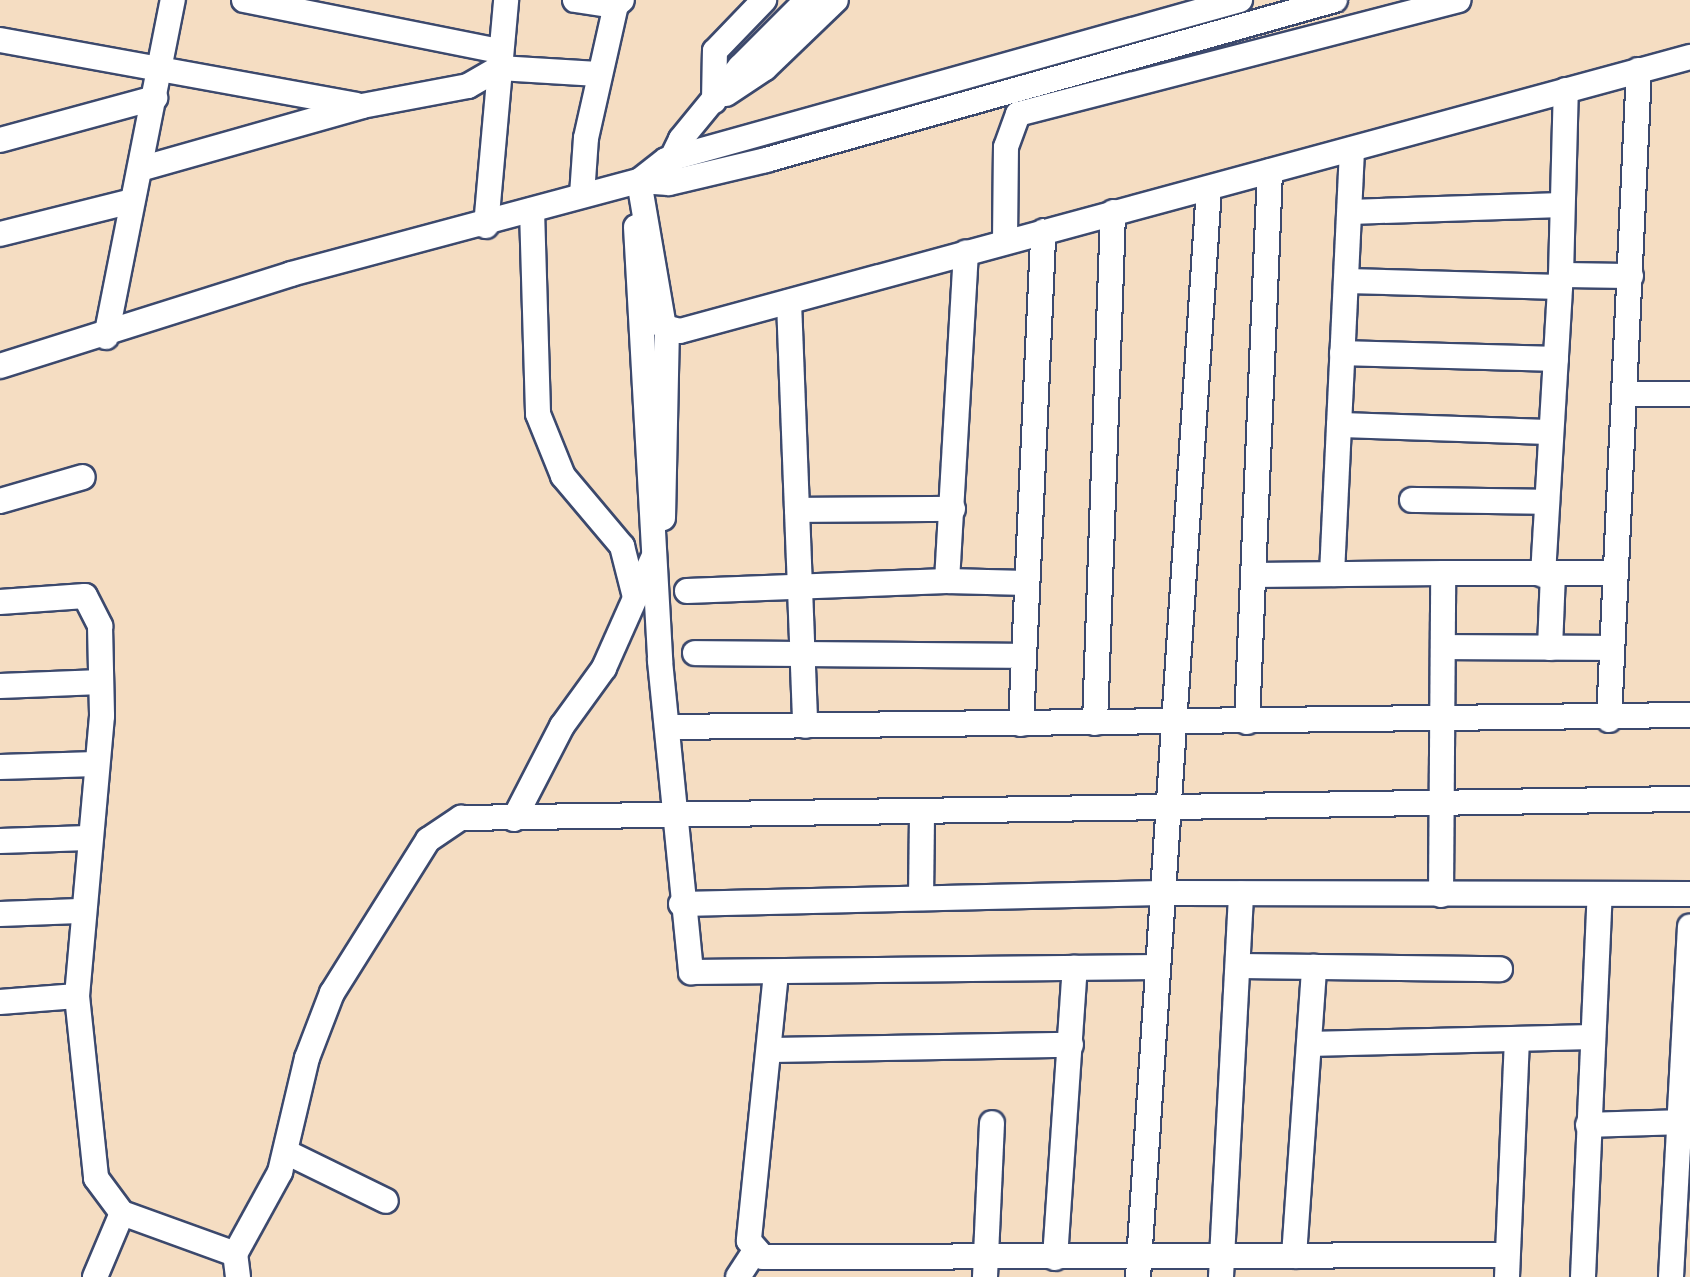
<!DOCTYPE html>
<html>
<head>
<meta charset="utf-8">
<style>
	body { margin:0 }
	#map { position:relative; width:1690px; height:1277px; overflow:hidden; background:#f5ddc2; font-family:"Libre Caslon Text",serif }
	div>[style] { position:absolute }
	.roads { filter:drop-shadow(2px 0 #3c496d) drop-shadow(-2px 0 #3c496d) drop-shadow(0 2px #3c496d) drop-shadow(0 -2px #3c496d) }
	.minor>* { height:24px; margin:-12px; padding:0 12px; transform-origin:12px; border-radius:12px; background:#fff }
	span { translate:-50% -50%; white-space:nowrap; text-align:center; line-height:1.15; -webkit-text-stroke:6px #fdfcf7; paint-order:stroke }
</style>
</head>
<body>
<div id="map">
	<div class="roads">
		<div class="minor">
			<div style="left:244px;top:0;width:260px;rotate:11.3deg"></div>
			<div style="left:575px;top:0;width:40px;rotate:8.5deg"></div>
			<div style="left:615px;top:6px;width:9px;rotate:-41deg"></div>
			<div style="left:0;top:40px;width:362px;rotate:10.3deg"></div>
			<div style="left:726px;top:94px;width:47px;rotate:-33.7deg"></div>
			<div style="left:765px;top:68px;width:98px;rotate:-43.8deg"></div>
			<div style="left:714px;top:101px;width:50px;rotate:-88.9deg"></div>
			<div style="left:715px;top:51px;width:71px;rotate:-46.1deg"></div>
			<div style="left:0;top:140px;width:161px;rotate:-15.2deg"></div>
			<div style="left:667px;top:168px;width:32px;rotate:-64deg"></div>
			<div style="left:681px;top:139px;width:93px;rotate:-50.7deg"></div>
			<div style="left:740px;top:67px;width:95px;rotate:-45deg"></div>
			<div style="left:140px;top:169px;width:231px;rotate:-15.8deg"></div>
			<div style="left:362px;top:106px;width:108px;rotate:-10.7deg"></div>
			<div style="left:468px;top:86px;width:36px;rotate:-30deg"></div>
			<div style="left:499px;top:68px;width:99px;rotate:3.5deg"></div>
			<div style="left:639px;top:181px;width:148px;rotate:80.3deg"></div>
			<div style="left:664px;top:327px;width:16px;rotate:14deg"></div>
			<div style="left:680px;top:331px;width:1047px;rotate:-15.18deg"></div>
			<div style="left:639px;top:181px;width:34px;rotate:-38deg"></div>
			<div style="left:666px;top:160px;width:596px;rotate:-15.58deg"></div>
			<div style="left:582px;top:195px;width:57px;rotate:-86deg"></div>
			<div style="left:586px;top:138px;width:141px;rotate:-77.3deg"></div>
			<div style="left:532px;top:210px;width:204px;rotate:88.3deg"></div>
			<div style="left:538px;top:414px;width:67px;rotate:68deg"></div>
			<div style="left:563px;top:476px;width:92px;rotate:49.9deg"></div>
			<div style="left:622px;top:546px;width:49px;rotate:75.7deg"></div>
			<div style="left:1350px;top:212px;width:212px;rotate:-1.9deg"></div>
			<div style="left:486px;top:226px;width:227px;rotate:-84.9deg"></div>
			<div style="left:636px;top:227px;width:435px;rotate:86.8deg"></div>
			<div style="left:660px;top:661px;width:313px;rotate:84.3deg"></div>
			<div style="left:691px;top:972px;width:466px;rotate:-0.6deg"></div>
			<div style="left:0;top:234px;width:136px;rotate:-14deg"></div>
			<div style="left:1005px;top:241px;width:94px;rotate:-89.4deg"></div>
			<div style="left:1006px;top:147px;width:35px;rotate:-70deg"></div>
			<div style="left:1018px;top:114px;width:455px;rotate:-14.5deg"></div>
			<div style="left:1561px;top:275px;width:185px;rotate:-88.5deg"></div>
			<div style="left:1346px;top:281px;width:214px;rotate:1.6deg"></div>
			<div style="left:789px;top:302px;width:424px;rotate:87.8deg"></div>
			<div style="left:106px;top:337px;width:344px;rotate:-78.8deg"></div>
			<div style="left:1342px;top:353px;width:214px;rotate:1.6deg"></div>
			<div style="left:0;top:366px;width:305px;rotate:-17.5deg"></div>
			<div style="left:291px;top:274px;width:360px;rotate:-15deg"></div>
			<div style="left:639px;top:181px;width:30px;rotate:4deg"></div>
			<div style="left:669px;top:183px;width:100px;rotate:-13.3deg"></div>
			<div style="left:766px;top:160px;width:591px;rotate:-15.71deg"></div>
			<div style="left:1626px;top:394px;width:64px"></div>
			<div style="left:1339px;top:425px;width:212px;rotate:1.9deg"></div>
			<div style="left:1412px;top:500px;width:135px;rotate:0.8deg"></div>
			<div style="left:0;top:501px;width:86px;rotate:-16.1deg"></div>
			<div style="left:797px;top:510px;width:156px;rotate:-0.4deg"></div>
			<div style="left:663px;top:518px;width:187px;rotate:-88.8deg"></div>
			<div style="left:1332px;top:574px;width:425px;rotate:-87.3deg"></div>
			<div style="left:1253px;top:575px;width:190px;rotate:-0.6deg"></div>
			<div style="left:1543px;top:575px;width:301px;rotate:-86.6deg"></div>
			<div style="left:1561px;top:275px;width:70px;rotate:0.8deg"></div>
			<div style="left:947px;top:581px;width:80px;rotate:1.4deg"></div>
			<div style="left:687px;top:591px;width:260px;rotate:-2.2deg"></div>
			<div style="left:947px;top:581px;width:329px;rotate:-86.7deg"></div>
			<div style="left:0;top:602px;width:85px;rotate:-4deg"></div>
			<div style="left:85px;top:596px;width:34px;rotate:63deg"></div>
			<div style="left:100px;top:626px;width:90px;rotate:88.7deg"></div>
			<div style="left:102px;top:716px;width:281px;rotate:95.1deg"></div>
			<div style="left:77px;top:996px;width:183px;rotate:84deg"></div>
			<div style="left:96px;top:1178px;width:44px;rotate:53.4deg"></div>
			<div style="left:122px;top:1213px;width:120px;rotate:19.9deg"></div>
			<div style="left:1444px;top:647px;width:168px;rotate:0.3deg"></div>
			<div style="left:1550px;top:648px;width:74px;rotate:-87.7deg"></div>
			<div style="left:695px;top:653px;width:329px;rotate:0.5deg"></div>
			<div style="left:0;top:686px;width:101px;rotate:-2.3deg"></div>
			<div style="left:1609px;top:720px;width:651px;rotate:-87.36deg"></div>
			<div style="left:1247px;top:722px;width:551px;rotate:-87.61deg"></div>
			<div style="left:1095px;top:723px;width:511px;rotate:-87.98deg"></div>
			<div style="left:1021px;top:724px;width:493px;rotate:-87.4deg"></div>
			<div style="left:667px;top:727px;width:1023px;rotate:-0.67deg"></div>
			<div style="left:0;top:767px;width:96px;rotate:-1.8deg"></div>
			<div style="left:514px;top:819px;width:105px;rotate:-62.7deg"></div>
			<div style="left:562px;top:726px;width:72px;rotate:-54.1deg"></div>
			<div style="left:604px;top:668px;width:120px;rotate:-66deg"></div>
			<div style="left:0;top:841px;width:88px;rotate:-2deg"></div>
			<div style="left:1441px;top:895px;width:322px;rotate:-89.6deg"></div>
			<div style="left:1443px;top:573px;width:173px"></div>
			<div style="left:921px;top:898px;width:86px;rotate:-89.3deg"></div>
			<div style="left:681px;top:904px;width:480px;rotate:-1.3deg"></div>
			<div style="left:1161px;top:893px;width:529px;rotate:0.11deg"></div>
			<div style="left:0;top:914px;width:79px;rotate:-2.2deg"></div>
			<div style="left:1240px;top:966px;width:260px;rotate:0.7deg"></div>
			<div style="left:776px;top:973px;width:269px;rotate:95.8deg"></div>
			<div style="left:749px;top:1241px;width:21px;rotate:49deg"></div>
			<div style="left:763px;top:1257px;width:743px;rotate:-0.15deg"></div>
			<div style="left:0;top:1002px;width:77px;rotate:-4.5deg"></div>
			<div style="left:1310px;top:1044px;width:281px;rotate:-1.4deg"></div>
			<div style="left:770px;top:1050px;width:301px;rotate:-1deg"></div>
			<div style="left:1588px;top:1125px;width:102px;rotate:-1.7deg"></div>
			<div style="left:286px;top:1152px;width:111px;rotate:26.1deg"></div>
			<div style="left:1294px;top:1256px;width:290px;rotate:-86deg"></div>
			<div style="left:1055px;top:1258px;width:291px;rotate:-86.1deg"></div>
			<div style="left:95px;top:1277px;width:69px;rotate:-67.1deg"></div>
			<div style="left:238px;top:1277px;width:23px;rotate:-97deg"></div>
			<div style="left:235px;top:1254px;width:94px;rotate:-61.2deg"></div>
			<div style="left:280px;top:1172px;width:117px;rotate:-76.7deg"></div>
			<div style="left:307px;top:1058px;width:70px;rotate:-69deg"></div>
			<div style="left:332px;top:993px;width:181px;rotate:-57.9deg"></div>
			<div style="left:428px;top:840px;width:40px;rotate:-34deg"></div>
			<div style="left:461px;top:818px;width:1229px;rotate:-0.89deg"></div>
			<div style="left:738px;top:1277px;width:30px;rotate:-57deg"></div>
			<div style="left:985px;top:1277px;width:154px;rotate:-87.4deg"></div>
			<div style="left:1138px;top:1277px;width:1091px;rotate:-86.27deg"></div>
			<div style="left:1221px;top:1277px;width:384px;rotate:-87deg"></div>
			<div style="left:1507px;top:1277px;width:235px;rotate:-87.6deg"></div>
			<div style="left:1583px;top:1277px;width:382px;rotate:-87.5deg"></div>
			<div style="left:1671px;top:1277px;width:351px;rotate:-86.9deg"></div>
		</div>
	</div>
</div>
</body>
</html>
